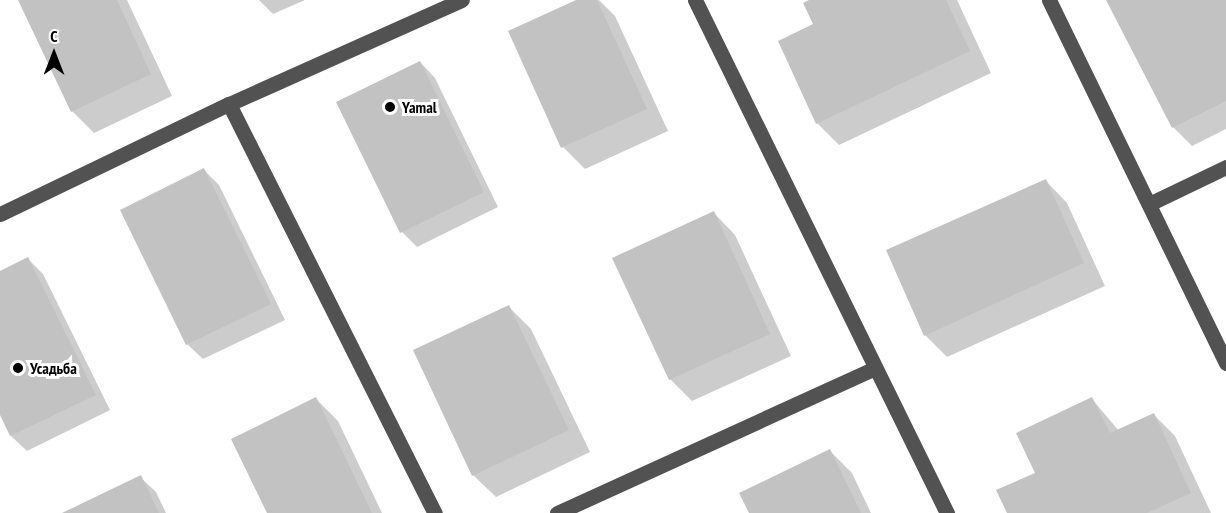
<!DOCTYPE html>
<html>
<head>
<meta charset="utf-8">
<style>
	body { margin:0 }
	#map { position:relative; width:1226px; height:513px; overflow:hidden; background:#fff; font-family:"PT Sans Narrow",sans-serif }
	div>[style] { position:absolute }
	.shadow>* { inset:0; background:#0003 }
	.building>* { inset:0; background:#c2c2c2 }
	.minor>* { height:15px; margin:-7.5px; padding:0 7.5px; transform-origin:7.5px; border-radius:7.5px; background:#525252 }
	.dots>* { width:16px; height:16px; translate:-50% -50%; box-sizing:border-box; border:3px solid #fff; border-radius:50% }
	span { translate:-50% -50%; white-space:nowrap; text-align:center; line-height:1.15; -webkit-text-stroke:6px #fff; paint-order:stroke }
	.poi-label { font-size:16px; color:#000; font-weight:700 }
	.left { translate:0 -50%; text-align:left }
	.north { position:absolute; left:24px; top:24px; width:60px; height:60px; -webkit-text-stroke:4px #fff; paint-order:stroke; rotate:0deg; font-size:16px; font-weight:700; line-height:24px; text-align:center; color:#000 }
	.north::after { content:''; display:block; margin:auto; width:21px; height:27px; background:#000; clip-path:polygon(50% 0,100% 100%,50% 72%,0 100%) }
</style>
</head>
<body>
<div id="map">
	<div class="shadow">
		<div style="clip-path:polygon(19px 0,127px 0,172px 96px,94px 133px,72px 111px)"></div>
		<div style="clip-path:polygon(259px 0,305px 0,273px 14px)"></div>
		<div style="clip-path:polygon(580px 0,599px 0,615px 16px,668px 131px,585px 169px,563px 147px,510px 32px)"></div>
		<div style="clip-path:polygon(812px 0,957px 0,991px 73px,839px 145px,817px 123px)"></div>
		<div style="clip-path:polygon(1107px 0,1226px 0,1226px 129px,1192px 146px,1173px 127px)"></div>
		<div style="clip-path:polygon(420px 62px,435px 78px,498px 207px,417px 247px,402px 232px)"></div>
		<div style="clip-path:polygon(204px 170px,219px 185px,285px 320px,203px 359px,187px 344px)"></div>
		<div style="clip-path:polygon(1046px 181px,1067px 203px,1105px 286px,947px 357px,925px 335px)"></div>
		<div style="clip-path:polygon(714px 213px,735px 235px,791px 356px,692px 401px,670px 379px)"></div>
		<div style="clip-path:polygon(28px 259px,43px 274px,110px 410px,27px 451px,11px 436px,0 412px,0 273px)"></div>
		<div style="clip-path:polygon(509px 307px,531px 329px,590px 452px,496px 497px,474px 476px,415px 351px)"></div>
		<div style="clip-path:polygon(316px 399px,338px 421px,382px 513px,269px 513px)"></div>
		<div style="clip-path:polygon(1092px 399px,1119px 431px,1153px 414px,1175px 436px,1211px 513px,1009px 513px)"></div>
		<div style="clip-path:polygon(830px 451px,852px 473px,871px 513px,751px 513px)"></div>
		<div style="clip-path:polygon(140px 477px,156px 492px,166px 513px,65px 513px)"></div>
	</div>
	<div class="building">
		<div style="clip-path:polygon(18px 0,117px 0,151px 74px,71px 112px)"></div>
		<div style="clip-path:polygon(576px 0,597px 0,647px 109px,561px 148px,508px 31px)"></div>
		<div style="clip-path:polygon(809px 0,946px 0,970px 51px,816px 124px,778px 41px,813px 24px,803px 3px)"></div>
		<div style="clip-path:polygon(1106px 0,1226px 0,1226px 101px,1172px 128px)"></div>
		<div style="clip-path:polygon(420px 61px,484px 192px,400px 233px,336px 102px)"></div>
		<div style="clip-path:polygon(204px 168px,271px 304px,186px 345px,120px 210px)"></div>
		<div style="clip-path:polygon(1046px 179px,1084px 263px,924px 336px,886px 250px)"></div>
		<div style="clip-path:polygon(714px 211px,770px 334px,669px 380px,612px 258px)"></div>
		<div style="clip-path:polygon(28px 257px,96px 395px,10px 436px,0 415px,0 271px)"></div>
		<div style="clip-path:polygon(509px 305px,569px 430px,472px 476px,413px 350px)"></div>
		<div style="clip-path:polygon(316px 397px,372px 513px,267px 513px,231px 439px)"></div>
		<div style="clip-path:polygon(1092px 397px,1110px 433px,1154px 413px,1191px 493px,1147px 513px,1007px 513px,996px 490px,1035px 473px,1016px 433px)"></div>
		<div style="clip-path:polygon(830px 449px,861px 513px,749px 513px,739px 493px)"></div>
		<div style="clip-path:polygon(141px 475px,159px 513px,62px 513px)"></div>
	</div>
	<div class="minor">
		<div style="left:695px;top:0;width:572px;rotate:63.84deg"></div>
		<div style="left:1049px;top:0;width:404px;rotate:64deg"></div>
		<div style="left:229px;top:104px;width:458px;rotate:63.3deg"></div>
		<div style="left:1149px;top:204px;width:85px;rotate:-25.7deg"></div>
		<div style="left:0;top:214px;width:254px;rotate:-25.7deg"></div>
		<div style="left:229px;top:104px;width:255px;rotate:-24.1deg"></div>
		<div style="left:557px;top:513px;width:349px;rotate:-24.5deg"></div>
	</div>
	<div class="dots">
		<div style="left:390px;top:107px;background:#000"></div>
		<div style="left:18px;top:368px;background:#000"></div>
	</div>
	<div class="poi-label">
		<span class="left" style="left:402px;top:107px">Yamal</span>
		<span class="left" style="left:30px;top:368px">Усадьба</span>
	</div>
	<div class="north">С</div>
</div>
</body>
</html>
